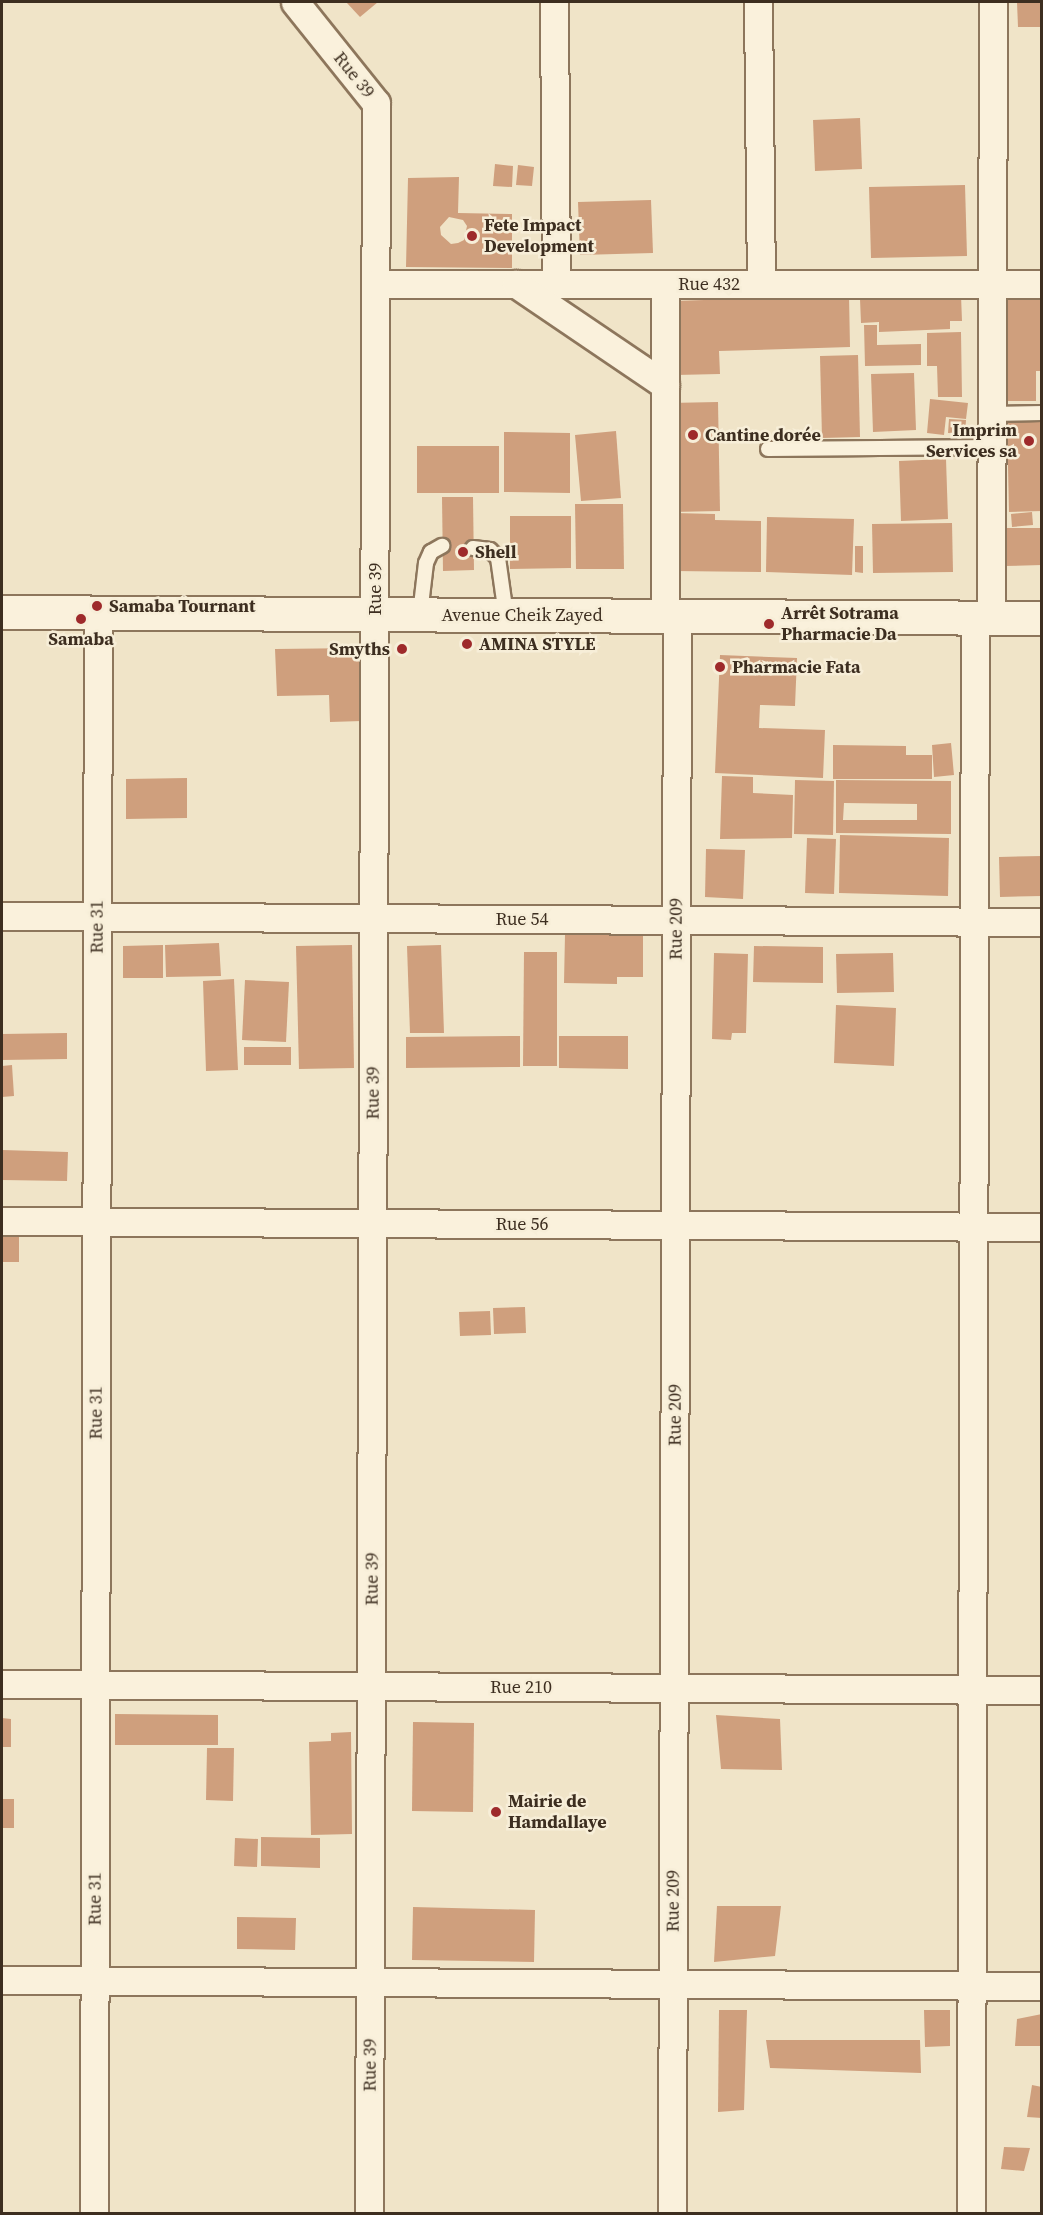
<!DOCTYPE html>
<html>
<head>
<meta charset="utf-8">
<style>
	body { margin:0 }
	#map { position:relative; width:1043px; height:2215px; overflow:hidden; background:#f0e4c8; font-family:"Source Serif 4",serif }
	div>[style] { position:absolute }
	.building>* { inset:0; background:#cf9f7d }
	.roads { filter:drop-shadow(2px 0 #8d765c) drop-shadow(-2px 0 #8d765c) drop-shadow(0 2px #8d765c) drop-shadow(0 -2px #8d765c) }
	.service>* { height:14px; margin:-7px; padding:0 7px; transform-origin:7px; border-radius:7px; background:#faf1dc }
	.minor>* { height:27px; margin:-13.5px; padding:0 13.5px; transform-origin:13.5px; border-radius:13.5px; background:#faf1dc }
	.secondary>* { height:33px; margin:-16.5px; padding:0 16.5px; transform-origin:16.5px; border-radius:16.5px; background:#faf1dc }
	.dots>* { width:16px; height:16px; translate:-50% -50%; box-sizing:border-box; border:3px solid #f7eed8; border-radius:50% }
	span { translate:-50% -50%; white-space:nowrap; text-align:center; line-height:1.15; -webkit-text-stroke:5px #f7eed8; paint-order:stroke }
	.street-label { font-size:18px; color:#3d2e20 }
	.poi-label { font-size:18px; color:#3d2e20; font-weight:700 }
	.left { translate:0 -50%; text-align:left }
	.right { translate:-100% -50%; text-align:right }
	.frame { position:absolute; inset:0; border:3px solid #3d2e20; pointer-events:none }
</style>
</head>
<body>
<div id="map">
	<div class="building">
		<div style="clip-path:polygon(346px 2px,378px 2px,360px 17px)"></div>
		<div style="clip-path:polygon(1017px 2px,1042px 2px,1042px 27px,1018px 27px)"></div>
		<div style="clip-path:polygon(860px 118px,862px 169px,815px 171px,813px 120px)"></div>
		<div style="clip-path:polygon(495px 164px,513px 166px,512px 187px,493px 186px)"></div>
		<div style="clip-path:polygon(518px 165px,534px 167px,532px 186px,516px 185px)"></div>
		<div style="clip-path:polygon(evenodd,459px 177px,458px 213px,512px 214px,512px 268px,406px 267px,408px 178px,459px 177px,449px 217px,463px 220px,467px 226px,464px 240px,458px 243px,451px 244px,441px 235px,440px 227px,449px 217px)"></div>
		<div style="clip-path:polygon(965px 185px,967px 256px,871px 258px,869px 187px)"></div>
		<div style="clip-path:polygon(651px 200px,653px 253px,580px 255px,578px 202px)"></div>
		<div style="clip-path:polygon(849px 295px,850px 347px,719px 351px,720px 374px,676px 375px,674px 301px)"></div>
		<div style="clip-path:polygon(961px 295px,962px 321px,950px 321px,950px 329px,879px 332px,879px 322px,861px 323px,860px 299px)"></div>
		<div style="clip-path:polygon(998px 295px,1042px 295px,1042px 371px,1036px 371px,1036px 401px,998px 401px)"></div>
		<div style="clip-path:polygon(864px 325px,877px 325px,877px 345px,921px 344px,921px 365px,865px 366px)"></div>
		<div style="clip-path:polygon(961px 332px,962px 397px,938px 397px,937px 366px,927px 366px,927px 333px)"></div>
		<div style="clip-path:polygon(858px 355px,860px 437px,822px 438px,820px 356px)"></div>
		<div style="clip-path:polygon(914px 373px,916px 430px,873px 432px,871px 374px)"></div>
		<div style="clip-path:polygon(930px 399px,968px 403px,966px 419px,946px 417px,944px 435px,927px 433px)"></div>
		<div style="clip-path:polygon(718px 402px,720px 511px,671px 512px,669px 403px)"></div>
		<div style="clip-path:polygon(949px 419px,966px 420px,965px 434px,948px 433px)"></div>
		<div style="clip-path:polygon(1042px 420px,1042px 511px,1009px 512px,1007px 421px)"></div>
		<div style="clip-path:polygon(616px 431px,621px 498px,581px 501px,575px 435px)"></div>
		<div style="clip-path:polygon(504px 432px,570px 433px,570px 493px,504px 492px)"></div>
		<div style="clip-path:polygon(417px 446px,499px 446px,499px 493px,417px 493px)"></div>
		<div style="clip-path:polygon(946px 459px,948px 519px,901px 521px,899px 461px)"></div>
		<div style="clip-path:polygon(442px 497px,473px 497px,474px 570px,443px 571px)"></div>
		<div style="clip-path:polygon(575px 504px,623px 504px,624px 569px,576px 569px)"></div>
		<div style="clip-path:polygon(1032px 512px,1033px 525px,1012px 527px,1011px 514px)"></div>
		<div style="clip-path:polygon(674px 513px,715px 514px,715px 520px,761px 521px,761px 572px,674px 571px)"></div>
		<div style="clip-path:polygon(510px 516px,571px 516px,571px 568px,510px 569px)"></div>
		<div style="clip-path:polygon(767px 517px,854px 519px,852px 575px,766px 572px)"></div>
		<div style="clip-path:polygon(952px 523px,953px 572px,873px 573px,872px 524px)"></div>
		<div style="clip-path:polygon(1003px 528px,1042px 528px,1042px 565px,1004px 566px)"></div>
		<div style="clip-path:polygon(855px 546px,863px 546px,863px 573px,855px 572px)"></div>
		<div style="clip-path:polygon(360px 648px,362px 721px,330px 722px,329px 695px,277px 696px,275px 649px)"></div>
		<div style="clip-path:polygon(720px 655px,797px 658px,795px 706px,760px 705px,759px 728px,825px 730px,823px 778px,715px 773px)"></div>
		<div style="clip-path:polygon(951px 743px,954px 775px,934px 777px,932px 745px)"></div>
		<div style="clip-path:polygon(833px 745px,906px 746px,906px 755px,932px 755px,932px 779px,833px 779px)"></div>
		<div style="clip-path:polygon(722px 776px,753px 777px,753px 793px,793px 795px,792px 838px,720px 839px)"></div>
		<div style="clip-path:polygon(187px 778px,187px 818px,126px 819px,126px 779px)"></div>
		<div style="clip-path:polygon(795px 780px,834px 781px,833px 835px,794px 834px)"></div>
		<div style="clip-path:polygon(evenodd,836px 780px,951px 781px,951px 834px,836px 833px,836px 780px,844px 803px,917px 804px,917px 820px,843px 820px,844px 803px)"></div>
		<div style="clip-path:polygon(840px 835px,949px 838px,948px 896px,839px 893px)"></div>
		<div style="clip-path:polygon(807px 838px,836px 839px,834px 894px,805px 893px)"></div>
		<div style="clip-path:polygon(706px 849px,745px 850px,743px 899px,705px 897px)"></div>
		<div style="clip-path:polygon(1042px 856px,1042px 896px,1000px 897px,999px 857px)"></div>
		<div style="clip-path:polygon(565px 934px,643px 934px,643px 977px,617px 977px,617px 984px,564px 983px)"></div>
		<div style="clip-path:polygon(219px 943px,221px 976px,166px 977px,165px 945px)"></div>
		<div style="clip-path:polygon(163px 945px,163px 978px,123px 978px,123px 946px)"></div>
		<div style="clip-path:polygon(352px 945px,354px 1068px,299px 1069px,296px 946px)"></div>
		<div style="clip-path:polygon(441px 945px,444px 1033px,410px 1033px,407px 946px)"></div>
		<div style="clip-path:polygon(754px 946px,823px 947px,823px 983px,753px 982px)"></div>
		<div style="clip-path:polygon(524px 952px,557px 952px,557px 1066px,523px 1066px)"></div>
		<div style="clip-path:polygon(714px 953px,748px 954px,746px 1033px,732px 1033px,731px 1040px,712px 1039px)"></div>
		<div style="clip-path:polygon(893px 953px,894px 992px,837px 993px,836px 954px)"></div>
		<div style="clip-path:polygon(234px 979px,238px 1070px,206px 1071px,203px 981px)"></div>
		<div style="clip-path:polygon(245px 980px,289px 982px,286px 1042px,242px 1040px)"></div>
		<div style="clip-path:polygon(836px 1005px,896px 1008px,894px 1066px,834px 1063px)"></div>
		<div style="clip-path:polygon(67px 1033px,67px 1059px,2px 1060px,2px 1034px)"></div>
		<div style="clip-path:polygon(520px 1036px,520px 1067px,406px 1068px,406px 1037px)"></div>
		<div style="clip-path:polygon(559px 1036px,628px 1036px,628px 1069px,559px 1068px)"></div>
		<div style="clip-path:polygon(244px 1047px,291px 1047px,291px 1065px,244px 1065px)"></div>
		<div style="clip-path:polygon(12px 1065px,14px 1096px,2px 1097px,2px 1066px)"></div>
		<div style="clip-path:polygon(2px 1150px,68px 1152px,67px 1181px,2px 1180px)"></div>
		<div style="clip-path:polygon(19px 1232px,19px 1262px,2px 1262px,2px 1233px)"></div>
		<div style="clip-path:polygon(525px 1307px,526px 1333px,494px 1334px,493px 1308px)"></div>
		<div style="clip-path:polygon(490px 1311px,491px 1335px,460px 1336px,459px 1312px)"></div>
		<div style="clip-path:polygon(115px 1714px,218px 1715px,218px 1745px,115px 1745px)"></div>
		<div style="clip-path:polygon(716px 1715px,780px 1719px,782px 1770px,721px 1769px)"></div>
		<div style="clip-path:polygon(2px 1718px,11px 1719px,11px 1747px,2px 1747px)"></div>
		<div style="clip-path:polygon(413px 1722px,474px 1723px,473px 1812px,412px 1811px)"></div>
		<div style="clip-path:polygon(351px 1732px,352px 1834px,311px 1835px,309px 1742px,331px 1741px,331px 1733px)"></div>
		<div style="clip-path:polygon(207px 1748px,234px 1748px,233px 1801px,206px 1800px)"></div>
		<div style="clip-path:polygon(2px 1799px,14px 1799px,14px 1828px,2px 1828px)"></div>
		<div style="clip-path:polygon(261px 1837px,320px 1838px,320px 1868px,261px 1866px)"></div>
		<div style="clip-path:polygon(235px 1838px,258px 1839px,257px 1867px,234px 1866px)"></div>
		<div style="clip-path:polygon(717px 1906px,781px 1906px,775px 1956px,714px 1962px)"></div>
		<div style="clip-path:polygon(413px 1907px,535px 1910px,534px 1962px,412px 1960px)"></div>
		<div style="clip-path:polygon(237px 1917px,296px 1918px,295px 1950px,237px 1949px)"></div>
		<div style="clip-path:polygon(719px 2010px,747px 2010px,744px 2110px,718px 2112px)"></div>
		<div style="clip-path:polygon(924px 2010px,950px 2010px,950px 2046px,925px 2047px)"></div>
		<div style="clip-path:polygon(1042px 2014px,1042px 2046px,1015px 2046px,1017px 2019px)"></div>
		<div style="clip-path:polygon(766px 2040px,920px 2040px,921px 2073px,770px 2068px)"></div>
		<div style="clip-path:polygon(1032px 2085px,1042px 2087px,1042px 2118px,1027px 2117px)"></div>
		<div style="clip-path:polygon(1004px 2147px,1030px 2148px,1024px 2171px,1001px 2169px)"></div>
	</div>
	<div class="roads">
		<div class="service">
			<div style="left:992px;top:414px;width:50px;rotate:-1.1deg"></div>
			<div style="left:768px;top:449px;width:224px;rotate:-0.5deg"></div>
			<div style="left:473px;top:548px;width:17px;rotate:7deg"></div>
			<div style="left:490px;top:550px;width:11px;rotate:45deg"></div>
			<div style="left:498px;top:558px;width:58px;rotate:82deg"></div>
			<div style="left:420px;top:614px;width:51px;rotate:-83.3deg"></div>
			<div style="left:426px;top:563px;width:12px;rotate:-66deg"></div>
			<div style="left:431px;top:552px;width:13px;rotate:-29deg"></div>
		</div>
		<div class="minor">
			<div style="left:295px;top:2px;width:129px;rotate:51.3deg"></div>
			<div style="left:376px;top:103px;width:2111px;rotate:90.19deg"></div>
			<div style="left:554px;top:2px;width:282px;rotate:89.6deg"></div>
			<div style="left:758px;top:2px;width:282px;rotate:89.4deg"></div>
			<div style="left:376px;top:284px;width:666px"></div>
			<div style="left:516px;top:284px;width:180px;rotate:34.1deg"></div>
			<div style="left:665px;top:616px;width:332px;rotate:-90deg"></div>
			<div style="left:991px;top:618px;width:616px;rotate:-89.81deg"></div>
			<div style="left:2px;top:916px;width:1040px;rotate:0.33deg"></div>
			<div style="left:2px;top:1221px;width:1040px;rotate:0.33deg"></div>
			<div style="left:2px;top:1684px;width:1040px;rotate:0.33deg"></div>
			<div style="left:2px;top:1980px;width:1040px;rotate:0.33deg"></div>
			<div style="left:94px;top:2214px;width:1601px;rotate:-89.86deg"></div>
			<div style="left:672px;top:2214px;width:1598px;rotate:-89.82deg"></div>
			<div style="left:971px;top:2214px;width:1596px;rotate:-89.86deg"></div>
		</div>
		<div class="secondary">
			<div style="left:2px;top:612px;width:1040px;rotate:0.33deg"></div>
		</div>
	</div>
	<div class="dots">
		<div style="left:472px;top:236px;background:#9e2a2b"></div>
		<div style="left:693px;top:435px;background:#9e2a2b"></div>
		<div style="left:1029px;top:441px;background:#9e2a2b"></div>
		<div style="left:463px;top:552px;background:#9e2a2b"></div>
		<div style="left:97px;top:606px;background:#9e2a2b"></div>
		<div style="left:81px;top:619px;background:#9e2a2b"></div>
		<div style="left:769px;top:624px;background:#9e2a2b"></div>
		<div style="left:467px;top:644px;background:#9e2a2b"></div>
		<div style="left:402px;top:649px;background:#9e2a2b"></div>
		<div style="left:720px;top:667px;background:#9e2a2b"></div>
		<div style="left:496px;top:1812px;background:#9e2a2b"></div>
	</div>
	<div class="street-label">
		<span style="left:354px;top:75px;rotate:51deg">Rue 39</span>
		<span style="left:709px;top:284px">Rue 432</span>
		<span style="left:375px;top:589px;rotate:-90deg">Rue 39</span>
		<span style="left:522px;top:615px">Avenue Cheik Zayed</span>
		<span style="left:522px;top:919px">Rue 54</span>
		<span style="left:97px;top:927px;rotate:-90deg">Rue 31</span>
		<span style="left:676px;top:929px;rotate:-90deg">Rue 209</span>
		<span style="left:373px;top:1093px;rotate:-90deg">Rue 39</span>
		<span style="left:522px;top:1224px">Rue 56</span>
		<span style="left:96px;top:1413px;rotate:-90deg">Rue 31</span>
		<span style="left:675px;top:1415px;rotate:-90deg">Rue 209</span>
		<span style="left:372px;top:1579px;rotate:-90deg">Rue 39</span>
		<span style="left:521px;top:1687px">Rue 210</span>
		<span style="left:95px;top:1899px;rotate:-90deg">Rue 31</span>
		<span style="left:673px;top:1901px;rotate:-90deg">Rue 209</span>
		<span style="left:370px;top:2065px;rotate:-90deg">Rue 39</span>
	</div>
	<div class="poi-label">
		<span class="left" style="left:484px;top:236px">Fete Impact<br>Development</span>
		<span class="right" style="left:1017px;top:441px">Imprim<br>Services sa</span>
		<span class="left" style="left:705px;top:435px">Cantine dorée</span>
		<span class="left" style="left:475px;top:552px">Shell</span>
		<span class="left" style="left:109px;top:606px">Samaba Tournant</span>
		<span class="left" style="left:781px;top:624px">Arrêt Sotrama<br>Pharmacie Da</span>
		<span style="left:81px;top:639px">Samaba</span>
		<span class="left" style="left:479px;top:644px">AMINA STYLE</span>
		<span class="right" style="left:390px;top:649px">Smyths</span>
		<span class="left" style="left:732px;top:667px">Pharmacie Fata</span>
		<span class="left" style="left:508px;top:1812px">Mairie de<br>Hamdallaye</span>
	</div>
	<div class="frame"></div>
</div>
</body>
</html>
